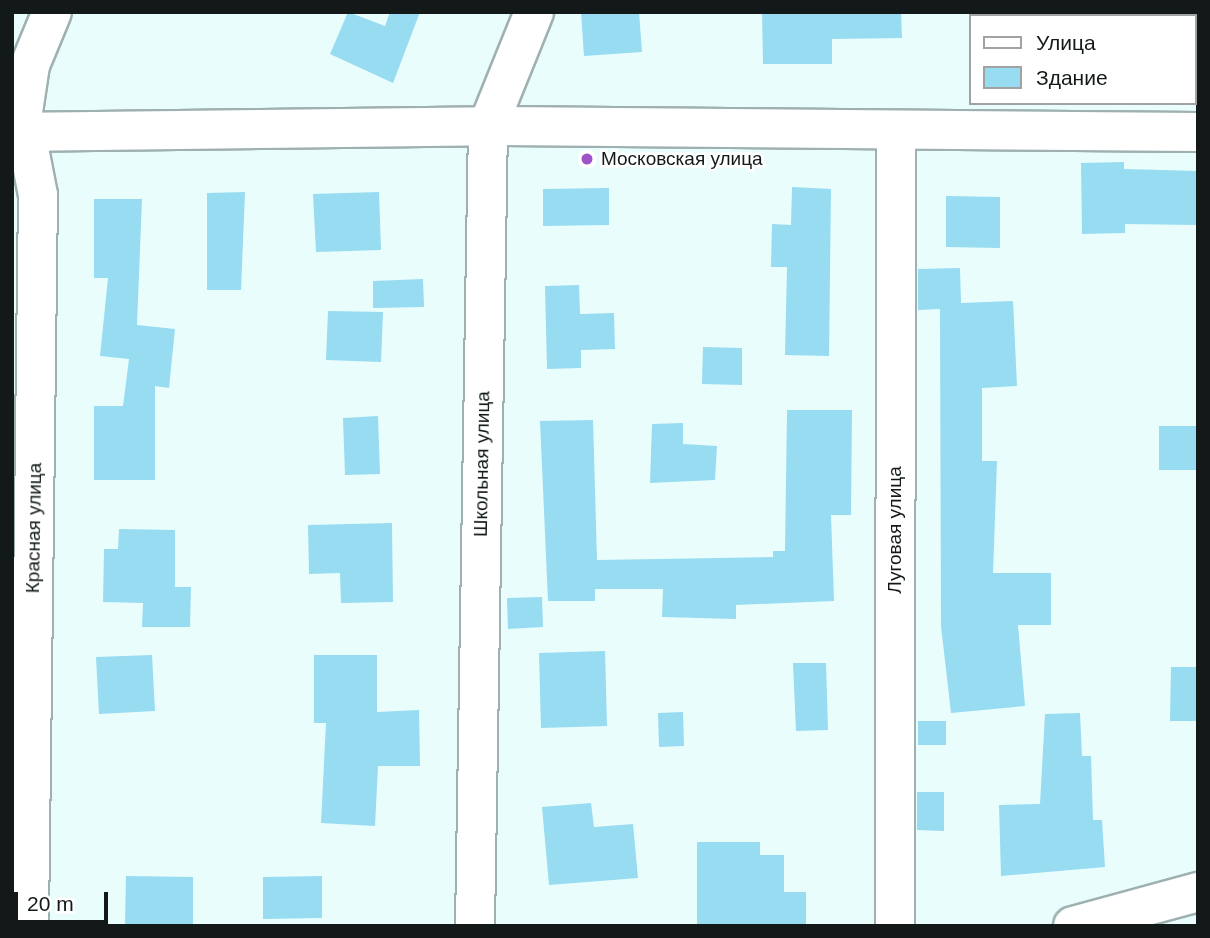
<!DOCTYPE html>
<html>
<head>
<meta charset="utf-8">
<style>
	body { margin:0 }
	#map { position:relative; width:1210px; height:938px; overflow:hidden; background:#eafdfd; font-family:Arial,sans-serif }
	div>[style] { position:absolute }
	.building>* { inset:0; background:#97dcf0 }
	.roads { filter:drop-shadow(2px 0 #9eb1b0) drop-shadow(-2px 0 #9eb1b0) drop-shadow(0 2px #9eb1b0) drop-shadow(0 -2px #9eb1b0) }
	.minor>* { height:38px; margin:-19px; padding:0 19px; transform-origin:19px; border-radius:19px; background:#fff }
	.dots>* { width:19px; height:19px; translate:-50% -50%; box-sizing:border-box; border:4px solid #fff; border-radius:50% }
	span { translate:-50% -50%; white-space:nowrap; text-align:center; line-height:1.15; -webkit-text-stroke:5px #fff; paint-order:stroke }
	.poi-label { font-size:19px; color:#131919 }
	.left { translate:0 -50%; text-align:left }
	.street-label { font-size:19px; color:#131919 }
	.frame { position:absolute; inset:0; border:14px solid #131919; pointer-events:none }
	.legend { position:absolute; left:969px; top:14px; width:228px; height:91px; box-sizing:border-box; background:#fff; border:2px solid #a1a3a3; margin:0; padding:9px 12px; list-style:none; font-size:21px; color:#131919 }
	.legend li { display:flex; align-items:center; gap:14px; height:35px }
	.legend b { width:35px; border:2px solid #a1a3a3 }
	.scale { position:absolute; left:14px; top:892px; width:94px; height:32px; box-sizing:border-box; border:4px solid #131919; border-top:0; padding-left:9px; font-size:21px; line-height:24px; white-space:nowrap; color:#131919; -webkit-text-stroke:5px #fff; paint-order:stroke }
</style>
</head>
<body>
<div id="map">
	<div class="building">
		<div style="clip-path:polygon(348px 12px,385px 26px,390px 12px,420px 12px,393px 83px,330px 54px)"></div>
		<div style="clip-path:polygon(581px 12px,639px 12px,642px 52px,584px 56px)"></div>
		<div style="clip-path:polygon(762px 12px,901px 12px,902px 38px,832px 39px,832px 64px,763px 64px)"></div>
		<div style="clip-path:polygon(1124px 162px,1124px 169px,1198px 171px,1198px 225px,1125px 224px,1125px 233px,1082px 234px,1081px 163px)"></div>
		<div style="clip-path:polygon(792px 187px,831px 189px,829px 356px,785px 355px,787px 267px,771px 267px,772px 224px,791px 225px)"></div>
		<div style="clip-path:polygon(609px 188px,609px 225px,543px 226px,543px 189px)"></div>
		<div style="clip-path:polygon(245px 192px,241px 290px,207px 290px,207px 193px)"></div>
		<div style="clip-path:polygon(379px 192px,381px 250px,316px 252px,313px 194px)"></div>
		<div style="clip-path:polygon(946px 196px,1000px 197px,1000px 248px,946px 247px)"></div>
		<div style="clip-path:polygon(94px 199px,142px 199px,137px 325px,175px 329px,169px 388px,155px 386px,155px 480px,94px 480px,94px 406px,123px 406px,129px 359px,100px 356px,108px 278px,94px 278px)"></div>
		<div style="clip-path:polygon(960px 268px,961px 303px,1013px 301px,1017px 386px,982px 388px,982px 461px,997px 461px,993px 573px,1051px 573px,1051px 625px,1018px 625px,1025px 706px,951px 713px,941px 626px,940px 309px,918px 310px,918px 269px)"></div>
		<div style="clip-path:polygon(423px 279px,424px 307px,373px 308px,373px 281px)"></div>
		<div style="clip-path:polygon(579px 285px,580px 314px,614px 313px,615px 349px,581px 350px,581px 368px,547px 369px,545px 286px)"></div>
		<div style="clip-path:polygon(328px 311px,383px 312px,381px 362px,326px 360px)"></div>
		<div style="clip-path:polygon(703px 347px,742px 348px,742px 385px,702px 384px)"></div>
		<div style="clip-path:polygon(787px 410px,852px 410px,851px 515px,831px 515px,834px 601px,736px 605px,736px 619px,662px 617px,663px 589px,595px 589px,595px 601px,548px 601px,540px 421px,593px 420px,597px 560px,773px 557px,773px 551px,785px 551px)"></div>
		<div style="clip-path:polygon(378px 416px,380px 474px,345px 475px,343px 418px)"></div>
		<div style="clip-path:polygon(683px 423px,683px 444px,717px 446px,715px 480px,650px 483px,652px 424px)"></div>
		<div style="clip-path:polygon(1159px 426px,1198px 426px,1198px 470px,1159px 470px)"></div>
		<div style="clip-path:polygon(392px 523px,393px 602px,341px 603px,340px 573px,309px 574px,308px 525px)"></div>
		<div style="clip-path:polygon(119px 529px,175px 530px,175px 587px,191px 587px,190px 627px,142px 627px,143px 603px,103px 602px,104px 549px,118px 549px)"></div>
		<div style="clip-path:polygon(542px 597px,543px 627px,508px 629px,507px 598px)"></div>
		<div style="clip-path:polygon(605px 651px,607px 726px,541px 728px,539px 653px)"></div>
		<div style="clip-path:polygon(152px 655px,155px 711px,99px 714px,96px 657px)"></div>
		<div style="clip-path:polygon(314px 655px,377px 655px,377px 712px,419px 710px,420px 766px,378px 766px,375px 826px,321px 823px,326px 723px,314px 723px)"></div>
		<div style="clip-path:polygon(793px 663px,826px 663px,828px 730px,796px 731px)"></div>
		<div style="clip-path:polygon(1171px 667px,1198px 667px,1198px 721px,1170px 721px)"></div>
		<div style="clip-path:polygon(683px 712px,684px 746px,659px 747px,658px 713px)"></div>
		<div style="clip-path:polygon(1080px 713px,1082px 756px,1091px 756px,1093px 820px,1102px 820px,1105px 867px,1001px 876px,999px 805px,1040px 804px,1045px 714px)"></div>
		<div style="clip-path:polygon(918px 721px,946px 721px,946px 745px,918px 745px)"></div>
		<div style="clip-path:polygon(917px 792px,944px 792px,944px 831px,917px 830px)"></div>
		<div style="clip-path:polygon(591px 803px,594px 827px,633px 824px,638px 878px,549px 885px,542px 807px)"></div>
		<div style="clip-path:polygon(697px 842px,760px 842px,760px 855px,784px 855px,784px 892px,806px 892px,806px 924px,697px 924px)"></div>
		<div style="clip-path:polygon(126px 876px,193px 877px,193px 926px,125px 926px)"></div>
		<div style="clip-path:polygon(322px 876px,322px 918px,263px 919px,263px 877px)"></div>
	</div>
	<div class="roads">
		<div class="minor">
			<div style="left:1063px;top:12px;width:4px;rotate:90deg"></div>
			<div style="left:12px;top:127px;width:32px;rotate:56deg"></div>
			<div style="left:30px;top:154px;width:42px;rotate:79deg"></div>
			<div style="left:38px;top:195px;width:731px;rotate:90.71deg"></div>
			<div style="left:12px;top:132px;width:476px;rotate:-0.7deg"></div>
			<div style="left:488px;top:126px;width:710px;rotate:0.48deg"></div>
			<div style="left:20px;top:132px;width:68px;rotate:-81.5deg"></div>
			<div style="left:30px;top:65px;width:57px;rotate:-67.5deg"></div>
			<div style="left:475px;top:926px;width:800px;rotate:-89.07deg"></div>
			<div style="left:488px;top:126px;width:123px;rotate:-68deg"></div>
			<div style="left:895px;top:926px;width:792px;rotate:-89.93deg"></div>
			<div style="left:1073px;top:926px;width:130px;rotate:-15.2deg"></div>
		</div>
	</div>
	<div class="dots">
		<div style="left:587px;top:159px;background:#9e54c6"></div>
	</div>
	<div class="poi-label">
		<span class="left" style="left:601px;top:159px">Московская улица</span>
	</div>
	<div class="street-label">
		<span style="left:482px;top:464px;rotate:-89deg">Школьная улица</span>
		<span style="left:34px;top:528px;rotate:-89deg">Красная улица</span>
		<span style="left:895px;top:530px;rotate:-90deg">Луговая улица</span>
	</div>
	<div class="frame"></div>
	<ul class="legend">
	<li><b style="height:9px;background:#fff"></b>Улица</li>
	<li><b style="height:19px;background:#97dcf0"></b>Здание</li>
	</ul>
	<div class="scale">20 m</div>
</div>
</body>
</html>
